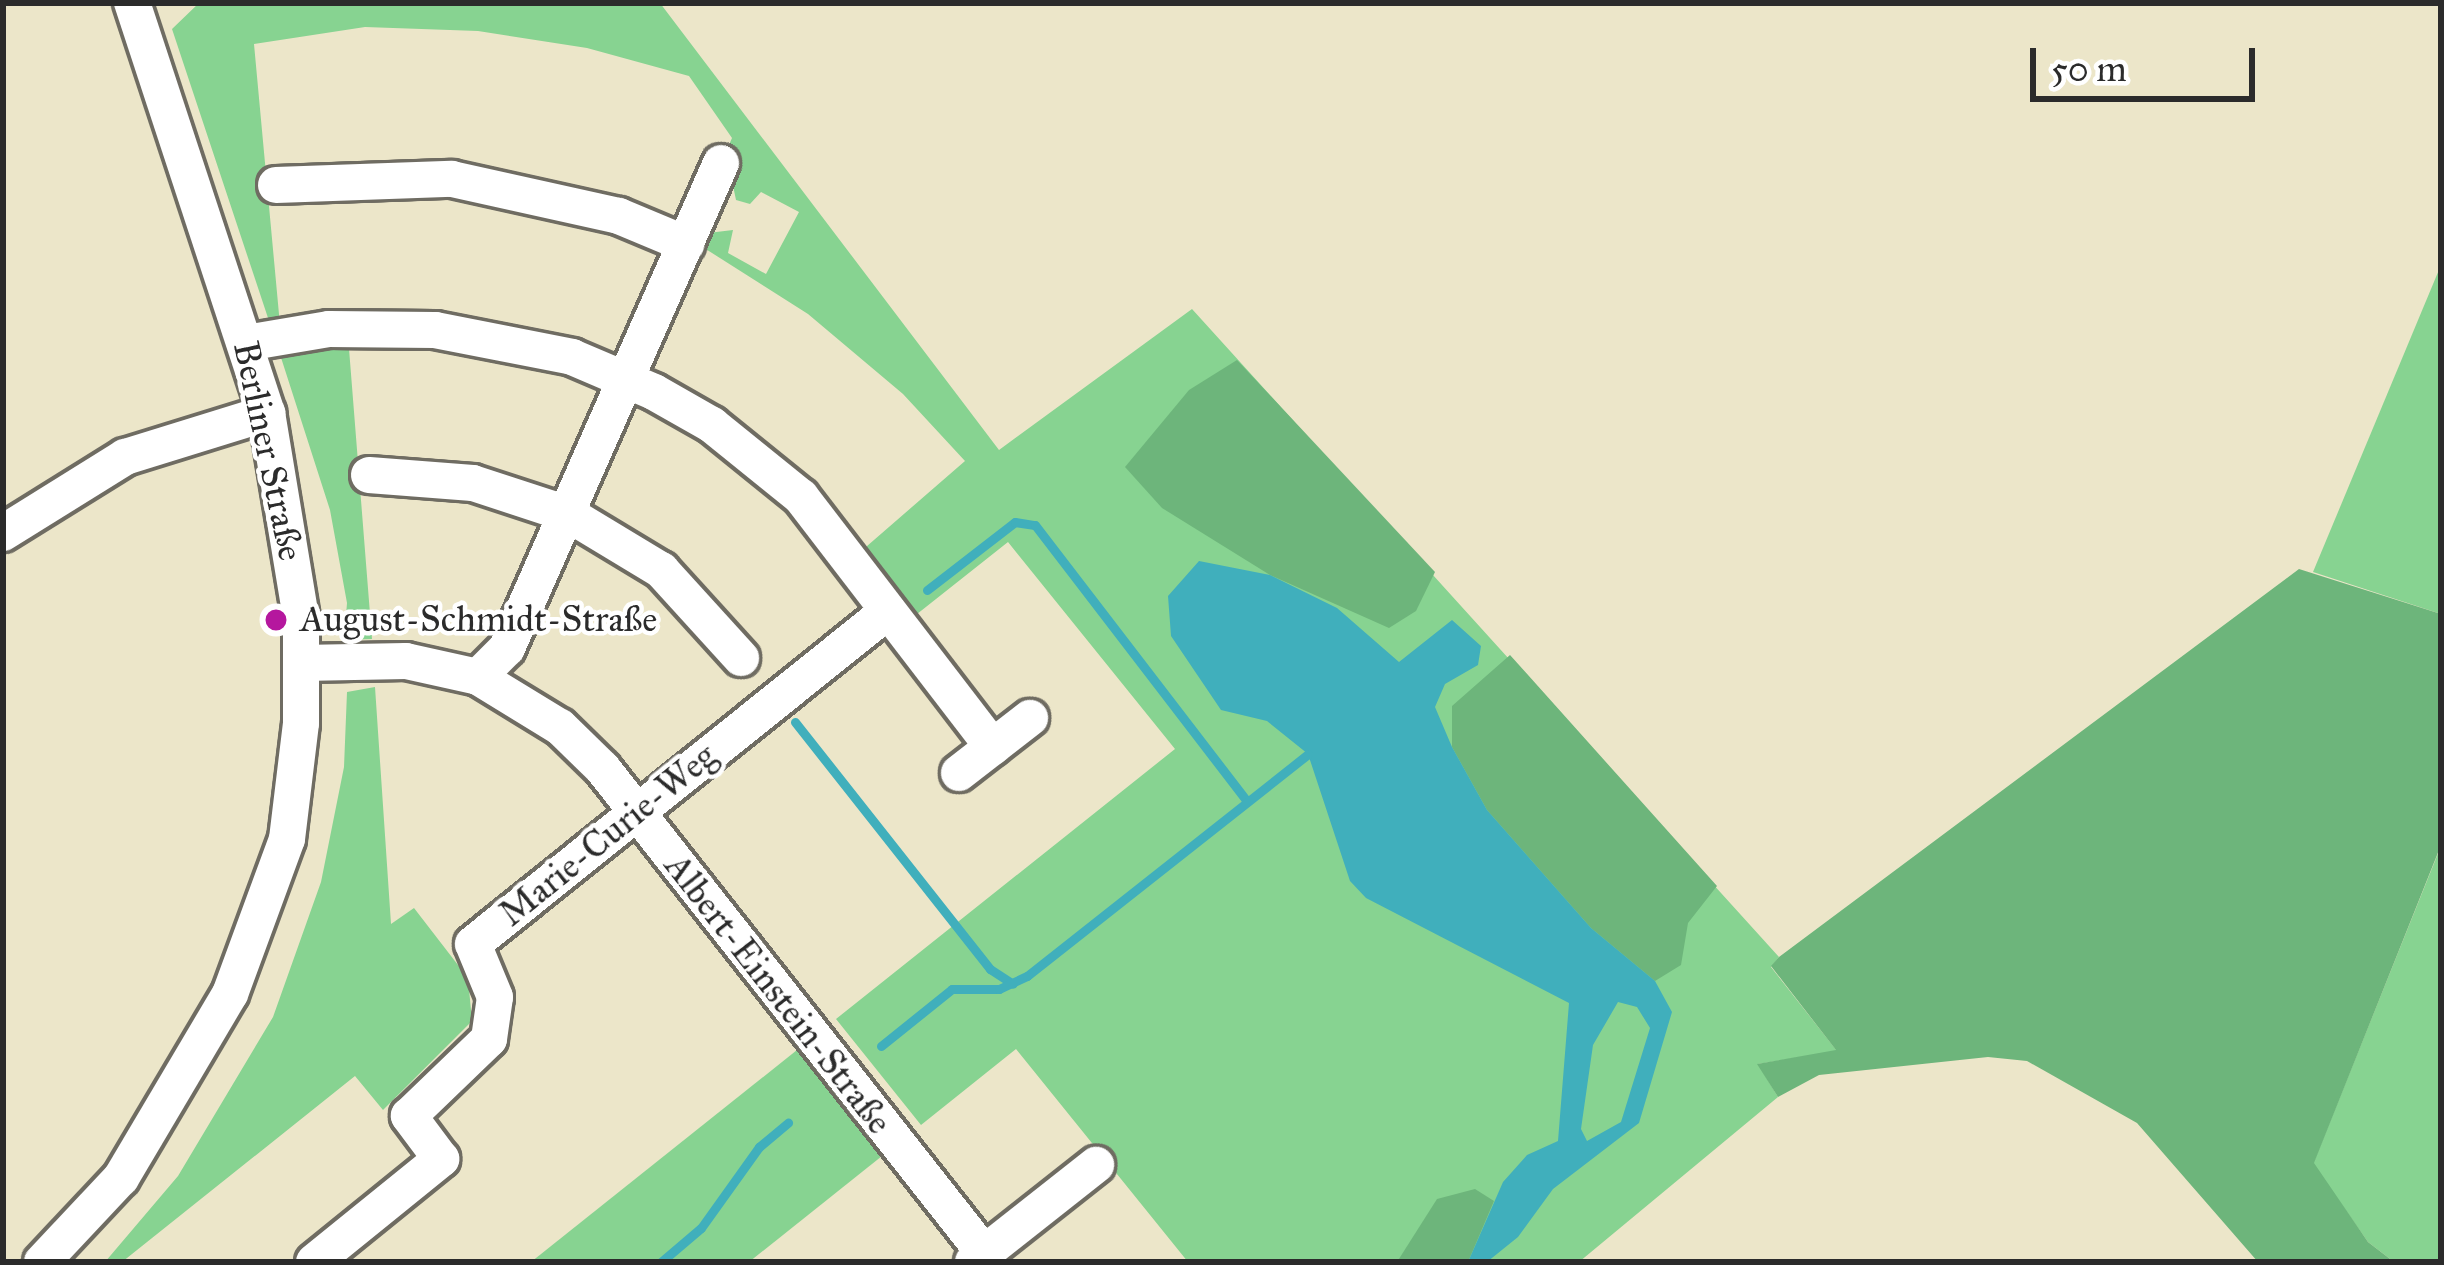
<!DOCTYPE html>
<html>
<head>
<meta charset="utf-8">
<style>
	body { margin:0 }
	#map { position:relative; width:2444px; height:1265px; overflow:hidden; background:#ece6c9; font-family:"IM FELL Great Primer",serif }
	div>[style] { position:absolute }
	.green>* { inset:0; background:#87d391 }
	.forest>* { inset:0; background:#6db57b }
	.water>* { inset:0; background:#40afbc }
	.stream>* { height:9px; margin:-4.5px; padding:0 4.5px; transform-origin:4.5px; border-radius:4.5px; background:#40afbc }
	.roads { filter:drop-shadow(3px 0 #6f6c62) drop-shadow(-3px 0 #6f6c62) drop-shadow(0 3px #6f6c62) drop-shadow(0 -3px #6f6c62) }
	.minor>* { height:36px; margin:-18px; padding:0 18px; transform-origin:18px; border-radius:18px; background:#fff }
	.dots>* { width:33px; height:33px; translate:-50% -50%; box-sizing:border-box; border:6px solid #fff; border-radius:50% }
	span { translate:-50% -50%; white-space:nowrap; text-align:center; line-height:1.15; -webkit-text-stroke:9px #fff; paint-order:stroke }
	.street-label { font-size:36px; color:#2b2b2b }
	.poi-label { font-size:36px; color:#2b2b2b }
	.left { translate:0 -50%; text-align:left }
	.frame { position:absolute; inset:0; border:6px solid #2b2b2b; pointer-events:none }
	.scale { position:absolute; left:2030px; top:48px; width:225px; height:54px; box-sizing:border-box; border:6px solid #2b2b2b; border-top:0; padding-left:15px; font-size:36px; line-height:42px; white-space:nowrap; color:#2b2b2b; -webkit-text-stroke:9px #fff; paint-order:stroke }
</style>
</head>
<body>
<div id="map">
	<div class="green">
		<div style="clip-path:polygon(199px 3px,660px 3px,999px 450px,1192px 309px,1779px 957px,1771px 967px,1837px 1051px,1758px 1064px,1778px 1097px,1579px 1262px,1188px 1262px,1016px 1049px,921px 1125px,836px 1019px,1175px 749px,1008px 542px,912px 618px,859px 553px,965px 461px,903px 394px,808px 314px,701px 246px,708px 233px,733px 230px,728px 253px,766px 274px,799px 212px,761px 192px,750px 204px,736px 200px,726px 152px,732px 138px,689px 76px,587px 48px,478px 31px,365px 27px,254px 44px,280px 325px,271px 327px,172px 29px)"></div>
		<div style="clip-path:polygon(2441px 265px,2441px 614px,2313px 572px)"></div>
		<div style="clip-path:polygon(348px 336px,372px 639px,344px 640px,347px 603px,330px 510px,276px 342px)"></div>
		<div style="clip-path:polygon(375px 687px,391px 924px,414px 908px,468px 978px,472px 1021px,383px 1110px,355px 1076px,122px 1262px,105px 1262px,178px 1176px,273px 1017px,321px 882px,344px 767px,347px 692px)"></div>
		<div style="clip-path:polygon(2441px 846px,2441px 1262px,2394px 1262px,2368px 1242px,2313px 1164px)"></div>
		<div style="clip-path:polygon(797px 1050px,882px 1156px,749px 1262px,531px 1262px)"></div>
	</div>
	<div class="forest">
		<div style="clip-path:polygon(1237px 360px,1435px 572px,1416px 611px,1389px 628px,1270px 575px,1162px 508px,1125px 467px,1189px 390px)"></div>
		<div style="clip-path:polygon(2299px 569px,2441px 614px,2441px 845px,2314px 1163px,2368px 1242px,2394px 1262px,2258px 1262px,2137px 1123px,2027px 1061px,1988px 1057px,1819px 1075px,1778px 1097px,1757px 1064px,1836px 1050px,1771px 966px,1779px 957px)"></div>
		<div style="clip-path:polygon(1510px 655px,1717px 886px,1688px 923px,1681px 965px,1655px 981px,1591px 928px,1487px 810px,1452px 747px,1452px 706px)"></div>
		<div style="clip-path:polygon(1475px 1189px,1494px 1201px,1468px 1262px,1397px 1262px,1437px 1199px)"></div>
	</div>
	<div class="water">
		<div style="clip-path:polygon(evenodd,1199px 561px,1270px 575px,1337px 608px,1399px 662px,1452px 620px,1481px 646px,1478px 665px,1445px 684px,1435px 707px,1452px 747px,1487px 810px,1591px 928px,1655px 981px,1672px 1012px,1639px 1123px,1553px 1189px,1518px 1237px,1487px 1262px,1468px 1262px,1503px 1182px,1527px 1155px,1558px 1141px,1569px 1003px,1366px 898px,1350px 881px,1308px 754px,1267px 721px,1221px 710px,1171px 636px,1168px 596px,1199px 561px,1618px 1002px,1637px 1007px,1650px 1028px,1621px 1122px,1587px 1141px,1581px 1129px,1593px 1045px,1618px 1002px)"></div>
	</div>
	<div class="stream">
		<div style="left:927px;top:590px;width:111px;rotate:-37.7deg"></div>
		<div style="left:1015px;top:522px;width:20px;rotate:9deg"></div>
		<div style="left:1035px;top:525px;width:347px;rotate:52.5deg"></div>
		<div style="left:795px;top:722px;width:315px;rotate:51.7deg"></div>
		<div style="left:990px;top:969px;width:27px;rotate:33deg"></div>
		<div style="left:881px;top:1046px;width:91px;rotate:-38.8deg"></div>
		<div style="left:952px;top:989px;width:47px"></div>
		<div style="left:999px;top:989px;width:31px;rotate:-25deg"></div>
		<div style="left:1027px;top:976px;width:358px;rotate:-38.3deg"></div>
		<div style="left:661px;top:1262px;width:52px;rotate:-40.4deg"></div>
		<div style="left:701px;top:1228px;width:100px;rotate:-54.4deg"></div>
		<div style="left:759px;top:1147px;width:38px;rotate:-40deg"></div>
	</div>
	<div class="roads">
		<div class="minor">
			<div style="left:276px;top:185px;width:176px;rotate:-2deg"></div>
			<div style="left:452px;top:179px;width:171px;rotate:12.5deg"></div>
			<div style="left:619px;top:216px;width:73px;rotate:22.7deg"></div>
			<div style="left:246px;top:343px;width:84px;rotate:-9.6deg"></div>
			<div style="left:329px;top:329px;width:106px;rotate:0.5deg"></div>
			<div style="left:435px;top:330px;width:140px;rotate:11.1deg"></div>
			<div style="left:572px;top:357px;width:89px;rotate:23.1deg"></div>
			<div style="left:654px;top:392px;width:67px;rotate:29.6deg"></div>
			<div style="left:712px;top:425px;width:114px;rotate:39deg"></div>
			<div style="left:801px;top:497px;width:315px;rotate:52.5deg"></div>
			<div style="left:369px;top:475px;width:104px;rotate:4.4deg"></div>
			<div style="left:473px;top:483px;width:100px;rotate:18.1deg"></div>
			<div style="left:568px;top:514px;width:109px;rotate:31.1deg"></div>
			<div style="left:661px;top:570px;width:119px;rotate:47.7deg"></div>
			<div style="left:3px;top:533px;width:144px;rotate:-31.9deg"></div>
			<div style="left:125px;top:457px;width:149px;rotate:-17.2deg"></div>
			<div style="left:302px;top:663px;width:104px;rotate:-1.1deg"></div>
			<div style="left:406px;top:661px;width:74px;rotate:12.5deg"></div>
			<div style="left:478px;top:677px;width:96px;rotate:31.4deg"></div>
			<div style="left:560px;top:727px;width:60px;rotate:44.3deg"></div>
			<div style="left:603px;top:769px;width:616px;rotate:51.79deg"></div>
			<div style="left:478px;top:677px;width:41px;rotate:-45deg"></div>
			<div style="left:507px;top:648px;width:530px;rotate:-66.19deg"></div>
			<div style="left:959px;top:773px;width:90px;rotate:-37.8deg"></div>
			<div style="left:42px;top:1262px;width:115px;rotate:-46.8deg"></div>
			<div style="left:121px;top:1178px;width:214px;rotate:-59.4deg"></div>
			<div style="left:230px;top:994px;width:165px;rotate:-69.8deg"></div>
			<div style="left:287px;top:839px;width:117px;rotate:-83.1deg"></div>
			<div style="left:301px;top:723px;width:105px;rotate:-90deg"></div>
			<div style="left:301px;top:618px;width:208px;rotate:-99.4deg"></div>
			<div style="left:267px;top:413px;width:432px;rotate:-108.2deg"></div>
			<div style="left:314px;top:1262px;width:164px;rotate:-39deg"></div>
			<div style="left:441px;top:1159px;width:54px;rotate:-126.7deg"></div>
			<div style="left:409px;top:1116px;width:111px;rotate:-43.9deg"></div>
			<div style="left:489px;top:1039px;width:42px;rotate:-81.9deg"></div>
			<div style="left:495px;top:997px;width:57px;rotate:-112.5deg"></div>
			<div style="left:473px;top:944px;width:532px;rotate:-38.74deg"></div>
			<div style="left:973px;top:1262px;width:157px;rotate:-38.3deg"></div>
		</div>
	</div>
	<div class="dots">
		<div style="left:276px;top:620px;background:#b5179e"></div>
	</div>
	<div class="street-label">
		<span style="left:268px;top:451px;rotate:78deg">Berliner Straße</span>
		<span style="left:608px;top:835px;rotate:-39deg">Marie-Curie-Weg</span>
		<span style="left:778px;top:994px;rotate:52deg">Albert-Einstein-Straße</span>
	</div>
	<div class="poi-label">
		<span class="left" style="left:300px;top:620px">August-Schmidt-Straße</span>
	</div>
	<div class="frame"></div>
	<div class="scale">50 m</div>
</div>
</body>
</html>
